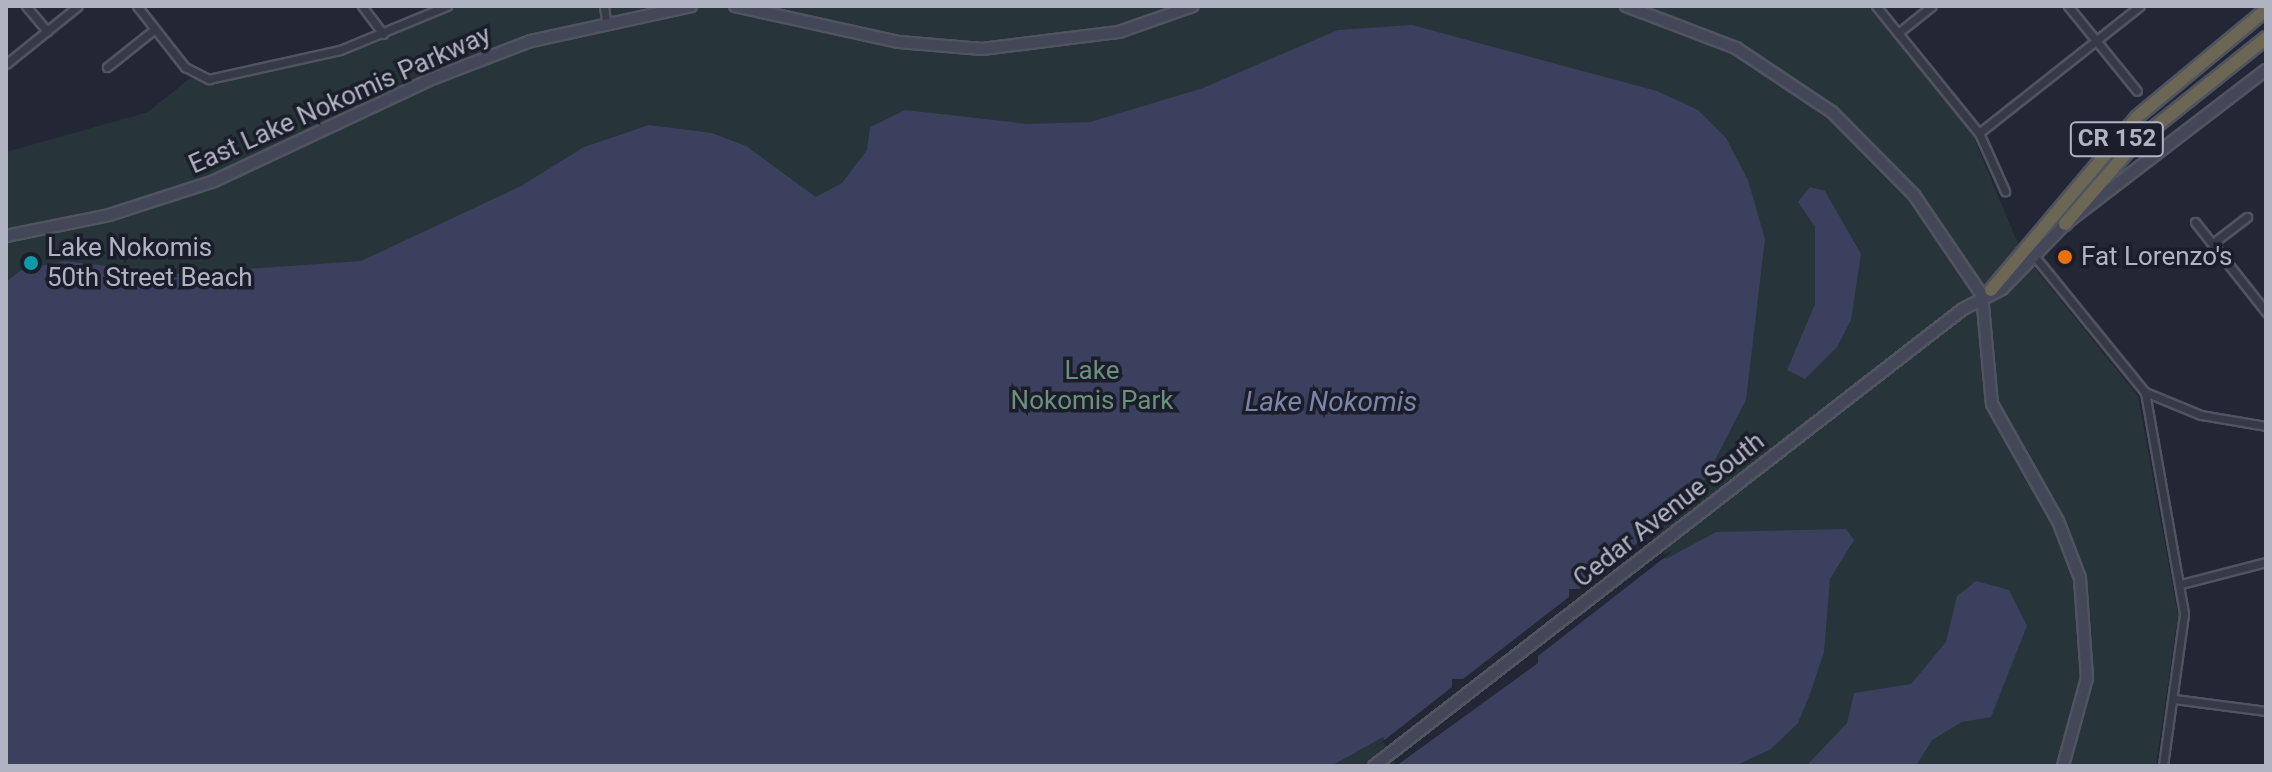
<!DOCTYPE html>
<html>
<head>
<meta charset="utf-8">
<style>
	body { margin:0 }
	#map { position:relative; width:2272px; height:772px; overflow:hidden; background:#232635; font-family:Roboto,sans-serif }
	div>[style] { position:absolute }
	.green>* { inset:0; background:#273439 }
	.water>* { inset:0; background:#3a405d }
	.pier>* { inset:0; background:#232635 }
	.roads { filter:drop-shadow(2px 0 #505360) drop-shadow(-2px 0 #505360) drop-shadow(0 2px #505360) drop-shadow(0 -2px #505360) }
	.street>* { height:7px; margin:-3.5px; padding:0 3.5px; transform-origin:3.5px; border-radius:3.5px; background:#363946 }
	.secondary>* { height:10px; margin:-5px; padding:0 5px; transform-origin:5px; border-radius:5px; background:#444758 }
	.highway>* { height:12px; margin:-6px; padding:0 6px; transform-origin:6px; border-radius:6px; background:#6b6754 }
	.dots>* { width:22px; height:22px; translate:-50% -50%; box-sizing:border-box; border:4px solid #1b1e2a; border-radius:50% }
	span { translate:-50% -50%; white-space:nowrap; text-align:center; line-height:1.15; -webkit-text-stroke:7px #1b1e2a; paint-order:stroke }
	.shield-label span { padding:2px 6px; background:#1b1e2a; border:2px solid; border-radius:6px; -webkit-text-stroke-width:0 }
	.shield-label { font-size:24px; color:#b0b3c2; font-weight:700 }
	.street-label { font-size:26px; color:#b0b3c2 }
	.poi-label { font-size:26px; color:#b0b3c2 }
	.left { translate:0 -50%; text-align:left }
	.park-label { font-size:26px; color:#6b907c }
	.water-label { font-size:28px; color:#7c85a8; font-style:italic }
	.frame { position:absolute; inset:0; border:8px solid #b0b3c2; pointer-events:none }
</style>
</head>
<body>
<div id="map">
	<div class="green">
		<div style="clip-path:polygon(461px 6px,1868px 6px,1972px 133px,2021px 251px,2138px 396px,2178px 615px,2156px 766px,6px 766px,6px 152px,148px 112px,190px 78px,215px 85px,331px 57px)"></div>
	</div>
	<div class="water">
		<div style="clip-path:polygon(1412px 25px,1657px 91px,1698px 110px,1726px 138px,1748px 180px,1765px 239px,1746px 400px,1704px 481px,1645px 536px,1666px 559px,1716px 532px,1846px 529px,1854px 540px,1830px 579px,1824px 652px,1810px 694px,1798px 723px,1771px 749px,1735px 766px,1400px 766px,1383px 737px,1331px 766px,6px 766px,6px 282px,21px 270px,65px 261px,175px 274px,361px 261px,521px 186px,584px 147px,649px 125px,712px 133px,746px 146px,816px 197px,842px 183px,867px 150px,870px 127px,905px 110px,1028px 124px,1090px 122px,1203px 88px,1338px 30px)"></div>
		<div style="clip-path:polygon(1810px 187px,1825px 191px,1861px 254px,1851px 320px,1837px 347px,1805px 379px,1787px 370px,1815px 304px,1815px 227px,1798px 202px)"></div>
		<div style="clip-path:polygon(1976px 581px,2009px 590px,2027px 626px,1991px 717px,1962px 722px,1932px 740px,1916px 766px,1806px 766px,1847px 723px,1854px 693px,1911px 684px,1946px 642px,1957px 596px)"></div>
	</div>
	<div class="pier">
		<div style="clip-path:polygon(1650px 533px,1664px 554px,1673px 551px,1538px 656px,1538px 663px,1396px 766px,1383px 742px,1368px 753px,1452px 687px,1452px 679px,1463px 679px,1569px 597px,1569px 589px,1579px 589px)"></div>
	</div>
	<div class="roads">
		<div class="street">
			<div style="left:26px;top:6px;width:33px;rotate:50deg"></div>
			<div style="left:137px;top:6px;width:78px;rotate:51.8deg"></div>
			<div style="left:185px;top:67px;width:27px;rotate:27deg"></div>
			<div style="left:209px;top:79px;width:134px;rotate:-12.5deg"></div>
			<div style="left:340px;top:50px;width:116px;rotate:-22.4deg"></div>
			<div style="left:362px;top:6px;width:35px;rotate:53deg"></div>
			<div style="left:604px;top:6px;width:14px;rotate:82deg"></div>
			<div style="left:1876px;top:6px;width:164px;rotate:51deg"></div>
			<div style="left:1979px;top:133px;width:64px;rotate:65.9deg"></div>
			<div style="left:2068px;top:6px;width:109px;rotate:50.9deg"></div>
			<div style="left:1898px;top:33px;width:43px;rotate:-38.5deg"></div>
			<div style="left:6px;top:64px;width:92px;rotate:-38.9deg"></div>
			<div style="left:107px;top:67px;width:61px;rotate:-38.4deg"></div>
			<div style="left:1979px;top:133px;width:205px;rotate:-38.3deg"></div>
			<div style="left:2195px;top:222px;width:115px;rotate:51.7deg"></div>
			<div style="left:2213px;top:243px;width:43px;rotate:-37.4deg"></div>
			<div style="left:2036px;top:258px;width:173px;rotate:50.9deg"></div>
			<div style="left:2145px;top:392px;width:225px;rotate:80deg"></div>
			<div style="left:2184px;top:614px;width:153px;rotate:97.9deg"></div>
			<div style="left:2145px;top:392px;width:61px;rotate:22.3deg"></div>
			<div style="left:2201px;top:415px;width:66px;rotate:9.6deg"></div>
			<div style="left:2181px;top:584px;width:88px;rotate:-14.5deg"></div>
			<div style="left:2174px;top:699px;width:93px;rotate:7.4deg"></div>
		</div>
		<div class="secondary">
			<div style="left:735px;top:6px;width:168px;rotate:12.4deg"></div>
			<div style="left:899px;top:42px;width:83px;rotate:4.8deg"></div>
			<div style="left:982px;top:49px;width:138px;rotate:-7.1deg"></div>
			<div style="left:1119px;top:32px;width:78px;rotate:-19.4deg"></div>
			<div style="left:1626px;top:6px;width:118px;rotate:20.9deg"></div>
			<div style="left:1736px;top:48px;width:115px;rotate:33.7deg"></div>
			<div style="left:1832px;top:112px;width:117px;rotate:45.3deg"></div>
			<div style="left:1914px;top:195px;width:121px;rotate:55.8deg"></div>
			<div style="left:6px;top:236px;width:105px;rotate:-11.5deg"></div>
			<div style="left:109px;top:215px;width:110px;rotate:-17.9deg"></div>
			<div style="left:214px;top:181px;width:243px;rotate:-25.1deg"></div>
			<div style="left:434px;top:78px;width:104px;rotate:-20.9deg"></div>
			<div style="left:531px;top:41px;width:164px;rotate:-12.3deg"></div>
			<div style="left:1982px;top:295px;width:109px;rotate:84.8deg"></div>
			<div style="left:1992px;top:404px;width:134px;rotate:60.6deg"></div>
			<div style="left:2058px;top:521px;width:61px;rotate:68.9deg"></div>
			<div style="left:2080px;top:578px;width:100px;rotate:86deg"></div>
			<div style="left:2087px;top:678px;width:91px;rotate:105.3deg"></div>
			<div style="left:1374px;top:766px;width:745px;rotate:-37.81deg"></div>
			<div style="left:1963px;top:309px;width:44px;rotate:-27.1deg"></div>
			<div style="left:2002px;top:289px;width:91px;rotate:-45.9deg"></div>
			<div style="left:2065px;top:224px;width:253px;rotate:-37.5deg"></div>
		</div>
		<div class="highway">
			<div style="left:2065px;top:224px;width:107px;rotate:-49.2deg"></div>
			<div style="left:2135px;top:143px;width:168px;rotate:-38.7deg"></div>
			<div style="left:1991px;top:290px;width:226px;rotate:-49.8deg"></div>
			<div style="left:2137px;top:117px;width:168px;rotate:-39.7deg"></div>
		</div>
	</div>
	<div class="dots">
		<div style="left:2065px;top:257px;background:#e8710a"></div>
		<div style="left:31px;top:263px;background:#0f9aa8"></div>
	</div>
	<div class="shield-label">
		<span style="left:2117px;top:139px">CR 152</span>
	</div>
	<div class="street-label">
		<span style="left:340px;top:100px;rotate:-24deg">East Lake Nokomis Parkway</span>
		<span style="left:1669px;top:510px;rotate:-38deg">Cedar Avenue South</span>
	</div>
	<div class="poi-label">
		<span class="left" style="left:47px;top:263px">Lake Nokomis<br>50th Street Beach</span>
		<span class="left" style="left:2081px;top:257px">Fat Lorenzo's</span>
	</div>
	<div class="park-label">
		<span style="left:1092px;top:386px">Lake<br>Nokomis Park</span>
	</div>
	<div class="water-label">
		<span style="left:1331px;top:402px">Lake Nokomis</span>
	</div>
	<div class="frame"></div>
</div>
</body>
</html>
